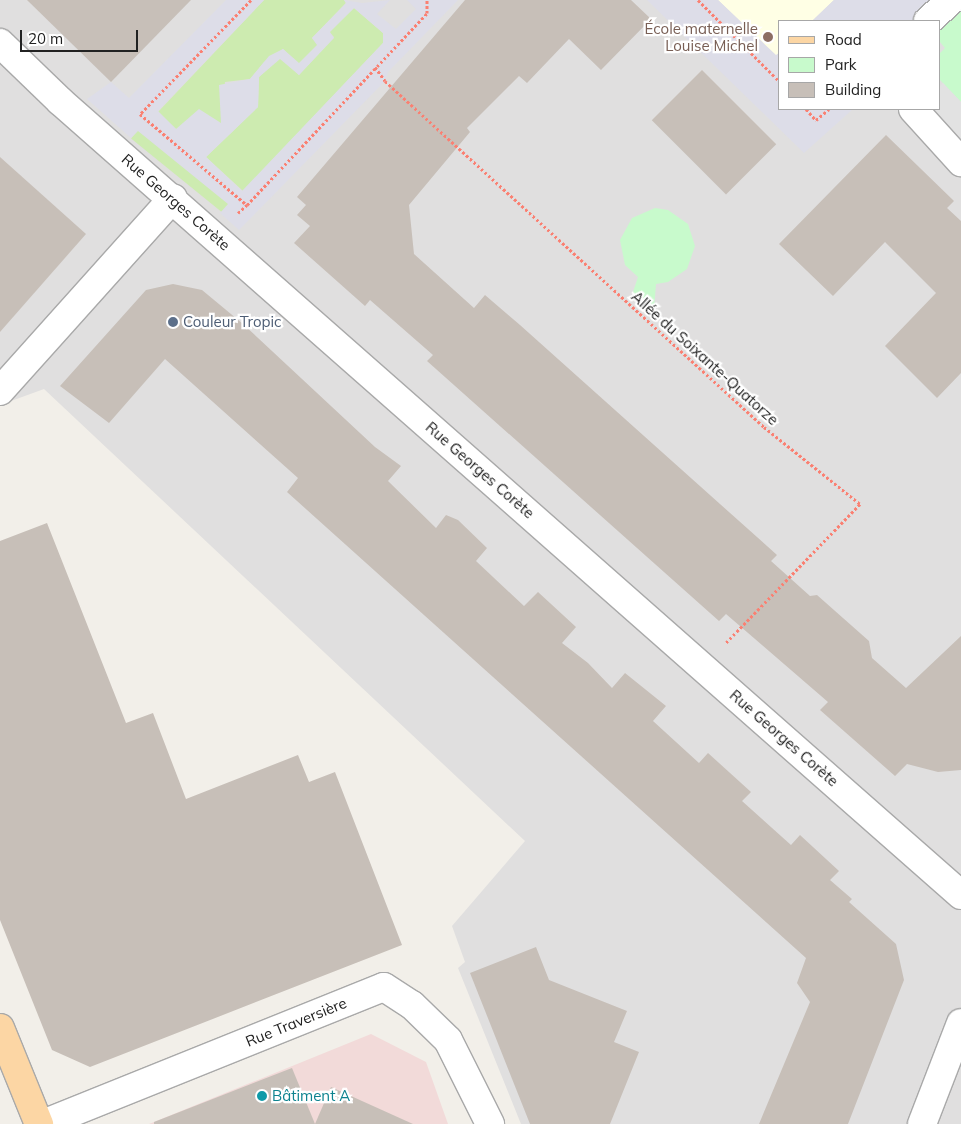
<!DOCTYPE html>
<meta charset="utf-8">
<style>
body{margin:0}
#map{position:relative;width:961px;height:1124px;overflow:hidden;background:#f2efe9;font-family:Mulish,sans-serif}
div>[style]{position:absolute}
.residential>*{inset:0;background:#e0dfdf}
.commercial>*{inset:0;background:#f2dad9}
.education>*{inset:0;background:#ffffe5}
.grass>*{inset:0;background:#cdebb0;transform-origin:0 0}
.park>*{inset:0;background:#c8facc}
.parking>*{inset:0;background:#e2e2e2}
.plaza>*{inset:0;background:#dddde8}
.building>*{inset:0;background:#c7bfb8;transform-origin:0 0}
.path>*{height:3px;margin-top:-1.5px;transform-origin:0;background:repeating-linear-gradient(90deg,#fa8072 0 2.5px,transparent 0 5px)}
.roads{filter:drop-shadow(1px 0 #a9a9a9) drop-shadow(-1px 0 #a9a9a9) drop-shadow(0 1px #a9a9a9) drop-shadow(0 -1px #a9a9a9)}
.street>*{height:28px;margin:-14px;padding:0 14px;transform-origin:14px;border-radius:14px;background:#fff}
.primary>*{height:28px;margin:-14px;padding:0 14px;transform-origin:14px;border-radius:14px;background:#fcd6a4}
.dots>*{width:14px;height:14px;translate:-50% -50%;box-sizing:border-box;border:2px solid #fff;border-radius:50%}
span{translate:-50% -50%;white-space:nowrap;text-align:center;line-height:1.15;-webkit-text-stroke:4.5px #fff;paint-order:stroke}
.education-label{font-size:15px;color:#785e54}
.right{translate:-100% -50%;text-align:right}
.street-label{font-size:15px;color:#222}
.service-label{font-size:15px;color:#4e5e75}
.left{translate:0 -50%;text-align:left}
.culture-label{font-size:15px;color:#0d838f}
.legend{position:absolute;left:778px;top:20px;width:162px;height:90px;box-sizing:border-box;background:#fff;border:1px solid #a7a7a7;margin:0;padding:6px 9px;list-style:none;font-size:15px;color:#222}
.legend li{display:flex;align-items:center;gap:10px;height:25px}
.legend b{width:25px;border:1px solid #a7a7a7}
.scale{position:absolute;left:20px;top:30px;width:118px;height:22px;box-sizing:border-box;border:2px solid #222;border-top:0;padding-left:6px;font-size:15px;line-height:18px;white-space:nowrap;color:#222;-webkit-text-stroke:4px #fff;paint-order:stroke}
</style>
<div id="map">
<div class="residential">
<i style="clip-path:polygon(evenodd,0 0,961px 0,961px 1124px,521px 1124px,458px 968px,465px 962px,452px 926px,525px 841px,44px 389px,0 405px,0 0,780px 21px,940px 21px,940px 109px,780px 109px,780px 21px)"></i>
</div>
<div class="commercial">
<i style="clip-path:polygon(371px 1034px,426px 1062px,448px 1124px,149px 1124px)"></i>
</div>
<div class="education">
<i style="clip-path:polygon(718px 0,834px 0,812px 21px,780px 21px,780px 52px,776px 56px)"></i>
</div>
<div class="grass">
<i style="clip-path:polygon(264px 0,344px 0,346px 3px,312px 38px,318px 45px,299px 64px,283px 49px,264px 62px,250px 79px,225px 82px,221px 124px,176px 129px,158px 112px)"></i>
<i style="clip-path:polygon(354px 8px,383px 33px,383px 43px,243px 191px,206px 157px,258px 107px,259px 77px,280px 58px,299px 75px,334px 37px,329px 32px)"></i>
<i style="left:138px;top:130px;width:117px;height:11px;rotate:39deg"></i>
</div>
<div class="park">
<i style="clip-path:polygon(961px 5px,961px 102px,940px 80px,940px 53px,945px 48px,940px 42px,940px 26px)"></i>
<i style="clip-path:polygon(655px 208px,668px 210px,688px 224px,695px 246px,687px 269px,668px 282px,656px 284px,654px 310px,633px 292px,638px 277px,625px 265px,620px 240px,632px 218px)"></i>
</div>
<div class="parking">
<i style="clip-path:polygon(943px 83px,961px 102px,961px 145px,925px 109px,940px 109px,940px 86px)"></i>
</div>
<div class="plaza">
<i style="clip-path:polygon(evenodd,226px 0,264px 0,158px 111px,176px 129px,199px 109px,221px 123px,219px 85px,250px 79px,269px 56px,283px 49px,299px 63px,317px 45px,312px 38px,346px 3px,344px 0,362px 3px,390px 0,377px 14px,396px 29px,416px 9px,407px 0,458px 0,388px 72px,385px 81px,239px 230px,220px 213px,228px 204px,138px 131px,131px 138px,87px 99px,111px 82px,129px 98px,226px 0,354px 8px,383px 33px,383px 43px,242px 191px,206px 157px,258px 107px,259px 77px,280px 59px,299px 75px,334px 38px,330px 32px,354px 8px)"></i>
<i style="clip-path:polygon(647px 0,718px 0,776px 55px,780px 52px,780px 109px,853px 109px,804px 153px)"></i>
<i style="clip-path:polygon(834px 0,938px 0,916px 21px,812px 21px)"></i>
</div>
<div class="building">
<i style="clip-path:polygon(27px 0,191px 0,111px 82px)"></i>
<i style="clip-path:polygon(465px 0,631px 0,651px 19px,601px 70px,569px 39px,527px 83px,519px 76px,467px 128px,470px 132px,409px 205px,414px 254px,474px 308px,485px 295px,520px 325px,777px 555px,771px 561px,810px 596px,817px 595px,869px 641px,872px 658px,906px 688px,961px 636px,961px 770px,938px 772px,907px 764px,895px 776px,820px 710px,828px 702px,726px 614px,719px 621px,427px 361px,433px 355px,370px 300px,365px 306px,294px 243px,310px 226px,297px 215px,306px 205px,297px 197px)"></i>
<i style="left:702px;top:70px;width:105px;height:71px;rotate:45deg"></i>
<i style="clip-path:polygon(886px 135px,954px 201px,947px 208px,961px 221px,961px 373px,937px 398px,885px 346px,936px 293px,885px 242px,833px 296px,779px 244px)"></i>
<i style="clip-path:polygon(0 157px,86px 234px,0 332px)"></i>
<i style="clip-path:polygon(173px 284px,202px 290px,243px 324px,375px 447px,401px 466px,388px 481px,436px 528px,446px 515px,458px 520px,487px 548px,476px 561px,524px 606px,538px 592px,576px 627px,562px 643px,588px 663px,612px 688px,625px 673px,666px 706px,653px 721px,699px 763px,708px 753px,751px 792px,742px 801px,791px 845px,800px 835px,839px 871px,830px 880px,852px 899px,849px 902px,896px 944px,904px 980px,848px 1124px,759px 1124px,810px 1002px,797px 983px,806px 958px,287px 492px,298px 478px,165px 359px,109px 423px,60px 386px,146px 290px)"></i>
<i style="clip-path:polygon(47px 523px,126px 723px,153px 713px,186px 799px,298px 755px,309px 782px,335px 772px,402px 945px,90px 1067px,52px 1050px,0 920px,0 541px)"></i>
<i style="clip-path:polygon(536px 947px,549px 980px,627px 1011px,614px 1042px,639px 1052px,610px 1124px,530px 1124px,470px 973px)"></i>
<i style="clip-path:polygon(292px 1068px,315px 1124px,154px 1124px,154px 1122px)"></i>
<i style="clip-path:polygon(331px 1087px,413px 1124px,315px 1124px)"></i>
</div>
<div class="path">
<i style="left:251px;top:0;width:159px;rotate:134.2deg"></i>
<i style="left:140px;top:114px;width:140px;rotate:40.4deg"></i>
<i style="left:247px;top:205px;width:263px;rotate:-46.8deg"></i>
<i style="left:427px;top:13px;width:13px;rotate:-90deg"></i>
<i style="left:698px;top:0;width:116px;rotate:45deg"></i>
<i style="left:375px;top:67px;width:17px;rotate:54deg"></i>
<i style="left:385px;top:81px;width:513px;rotate:42.39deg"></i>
<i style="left:764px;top:427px;width:123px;rotate:38.7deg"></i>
<i style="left:860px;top:504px;width:193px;rotate:134deg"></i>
<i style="left:806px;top:109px;width:15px;rotate:48deg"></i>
<i style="left:816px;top:120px;width:17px;rotate:-40deg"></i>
<i style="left:238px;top:213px;width:12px;rotate:-42deg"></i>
</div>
<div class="roads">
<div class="street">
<i style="left:928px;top:21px;width:31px;rotate:-42deg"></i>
<i style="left:0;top:43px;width:83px;rotate:44deg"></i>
<i style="left:60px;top:101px;width:1201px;rotate:41.39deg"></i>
<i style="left:913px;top:109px;width:72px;rotate:47.8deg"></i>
<i style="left:0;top:391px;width:259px;rotate:-48.1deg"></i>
<i style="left:43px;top:1124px;width:367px;rotate:-21.9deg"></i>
<i style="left:384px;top:987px;width:33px;rotate:33deg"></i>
<i style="left:412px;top:1005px;width:50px;rotate:44.2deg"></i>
<i style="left:448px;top:1040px;width:94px;rotate:63.4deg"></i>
<i style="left:922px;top:1124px;width:108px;rotate:-68.9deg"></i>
</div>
<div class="primary">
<i style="left:0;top:1028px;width:104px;rotate:67.9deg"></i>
</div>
</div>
<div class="dots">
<i style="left:768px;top:37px;background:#8d6e63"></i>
<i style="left:173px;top:322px;background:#5c6f8a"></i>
<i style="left:262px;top:1096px;background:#0f9aa8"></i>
</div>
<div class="education-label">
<span class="right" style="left:758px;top:37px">École maternelle<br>Louise Michel</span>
</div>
<div class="street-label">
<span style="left:176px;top:202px;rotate:41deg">Rue Georges Corète</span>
<span style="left:705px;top:358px;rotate:42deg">Allée du Soixante-Quatorze</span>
<span style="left:480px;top:470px;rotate:41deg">Rue Georges Corète</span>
<span style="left:784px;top:738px;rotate:41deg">Rue Georges Corète</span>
<span style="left:296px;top:1022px;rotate:-22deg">Rue Traversière</span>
</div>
<div class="service-label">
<span class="left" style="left:183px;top:322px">Couleur Tropic</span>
</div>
<div class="culture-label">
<span class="left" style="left:272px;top:1096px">Bâtiment A</span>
</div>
<ul class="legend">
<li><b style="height:6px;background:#fcd6a4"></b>Road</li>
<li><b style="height:14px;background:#c8facc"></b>Park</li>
<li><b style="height:14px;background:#c7bfb8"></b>Building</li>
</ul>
<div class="scale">20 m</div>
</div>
